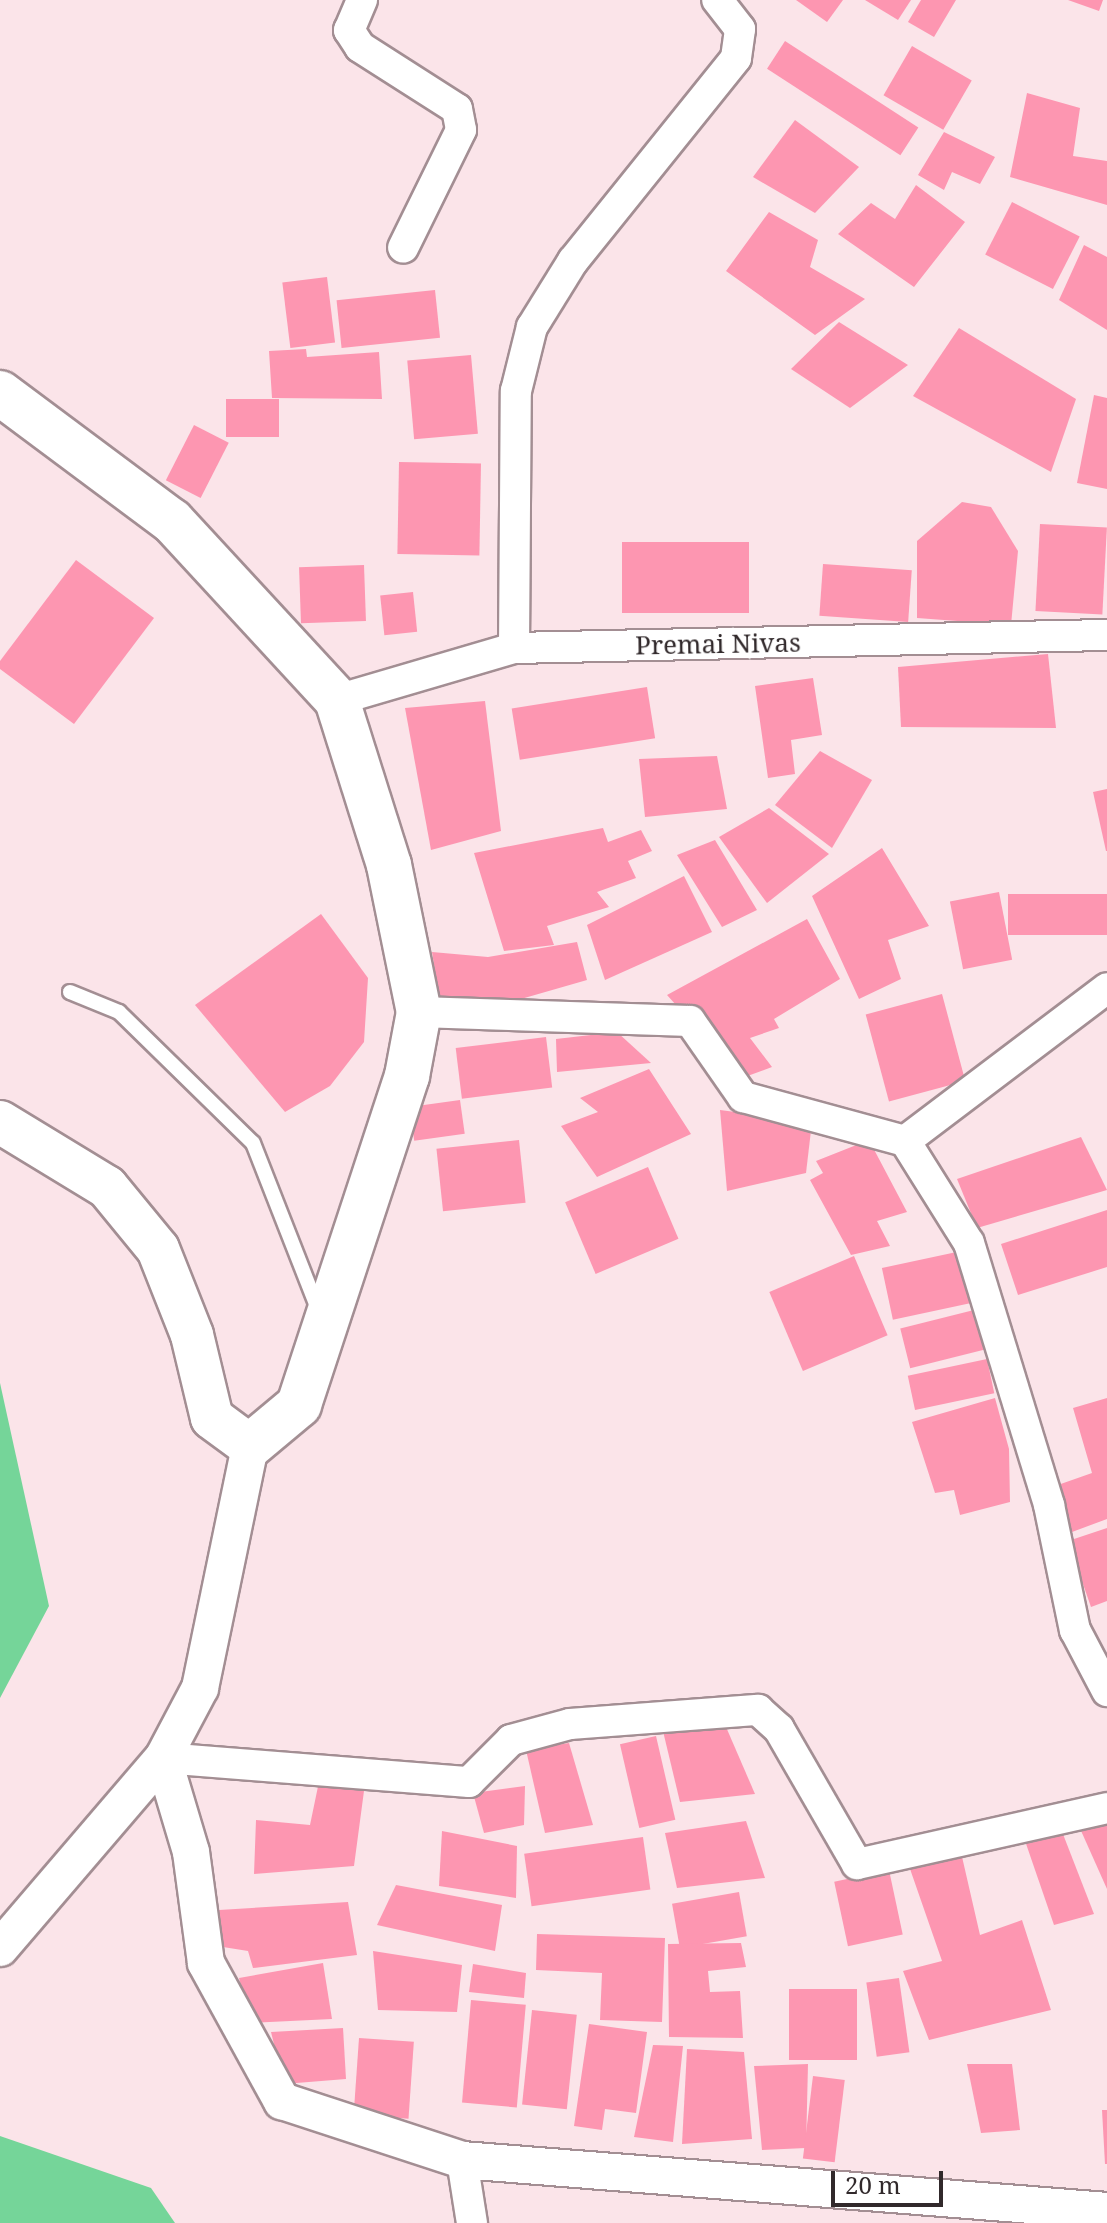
<!DOCTYPE html>
<style>
body{margin:0}
#map{position:relative;width:1107px;height:2223px;overflow:hidden;background:#fbe4e9;font-family:"Noto Serif",serif}
div>[style]{position:absolute}
.forest>*{inset:0;background:#75d599}
.building>*{inset:0;background:#fd96b1;transform-origin:0 0}
.roads{filter:drop-shadow(2px 0 #a38e93) drop-shadow(-2px 0 #a38e93) drop-shadow(0 2px #a38e93) drop-shadow(0 -2px #a38e93)}
.service>*{height:14px;margin:-7px;padding:0 7px;transform-origin:7px;border-radius:7px;background:#fff}
.minor>*{height:30px;margin:-15px;padding:0 15px;transform-origin:15px;border-radius:15px;background:#fff}
.tertiary>*{height:36px;margin:-18px;padding:0 18px;transform-origin:18px;border-radius:18px;background:#fff}
.secondary>*{height:42px;margin:-21px;padding:0 21px;transform-origin:21px;border-radius:21px;background:#fff}
.primary>*{height:44px;margin:-22px;padding:0 22px;transform-origin:22px;border-radius:22px;background:#fff}
span{translate:-50% -50%;white-space:nowrap;text-align:center;line-height:1.15;-webkit-text-stroke:7px #fff;paint-order:stroke}
.street-label{font-size:26px;color:#31292b}
.scale{position:absolute;left:831px;top:2171px;width:112px;height:36px;box-sizing:border-box;border:4px solid #31292b;border-top:0;padding-left:10px;font-size:24px;line-height:28px;white-space:nowrap;color:#31292b;-webkit-text-stroke:6px #fff;paint-order:stroke}
</style>
<div id="map">
<div class="forest">
<i style="clip-path:polygon(0 1383px,49px 1606px,0 1698px)"></i>
<i style="clip-path:polygon(0 2136px,151px 2188px,175px 2223px,0 2223px)"></i>
</div>
<div class="building">
<i style="clip-path:polygon(796px 0,843px 0,827px 22px)"></i>
<i style="clip-path:polygon(865px 0,911px 0,898px 20px)"></i>
<i style="clip-path:polygon(921px 0,956px 0,934px 37px,908px 22px)"></i>
<i style="clip-path:polygon(1068px 0,1103px 0,1099px 11px)"></i>
<i style="left:785px;top:41px;width:159px;height:33px;rotate:33deg"></i>
<i style="left:912px;top:46px;width:69px;height:57px;rotate:30deg"></i>
<i style="clip-path:polygon(1027px 93px,1080px 108px,1073px 156px,1107px 161px,1107px 205px,1010px 177px)"></i>
<i style="clip-path:polygon(795px 120px,859px 167px,815px 213px,753px 177px)"></i>
<i style="clip-path:polygon(944px 132px,995px 157px,980px 184px,952px 172px,944px 190px,918px 175px)"></i>
<i style="clip-path:polygon(916px 185px,965px 222px,914px 287px,838px 234px,871px 203px,895px 219px)"></i>
<i style="left:1012px;top:202px;width:76px;height:59px;rotate:27deg"></i>
<i style="clip-path:polygon(769px 212px,818px 240px,810px 267px,865px 299px,815px 335px,726px 271px)"></i>
<i style="clip-path:polygon(1084px 245px,1107px 257px,1107px 330px,1059px 300px)"></i>
<i style="left:327px;top:277px;width:66px;height:45px;rotate:83deg"></i>
<i style="left:435px;top:290px;width:48px;height:99px;rotate:84deg"></i>
<i style="clip-path:polygon(839px 322px,908px 365px,850px 408px,791px 369px)"></i>
<i style="clip-path:polygon(959px 328px,1076px 399px,1051px 472px,913px 396px)"></i>
<i style="clip-path:polygon(306px 349px,307px 357px,379px 352px,382px 399px,272px 398px,269px 351px)"></i>
<i style="left:471px;top:355px;width:79px;height:64px;rotate:85deg"></i>
<i style="clip-path:polygon(1094px 395px,1107px 398px,1107px 489px,1077px 483px)"></i>
<i style="left:226px;top:399px;width:53px;height:38px"></i>
<i style="left:194px;top:425px;width:39px;height:62px;rotate:27deg"></i>
<i style="left:399px;top:462px;width:82px;height:92px;rotate:1deg"></i>
<i style="clip-path:polygon(962px 502px,991px 507px,1018px 551px,1011px 625px,917px 618px,917px 541px)"></i>
<i style="left:1040px;top:524px;width:67px;height:87px;rotate:3deg"></i>
<i style="left:622px;top:542px;width:127px;height:71px"></i>
<i style="clip-path:polygon(76px 560px,154px 618px,74px 724px,0 669px,0 661px)"></i>
<i style="left:823px;top:564px;width:89px;height:52px;rotate:4deg"></i>
<i style="left:364px;top:565px;width:56px;height:65px;rotate:88deg"></i>
<i style="left:413px;top:592px;width:40px;height:33px;rotate:84deg"></i>
<i style="clip-path:polygon(1048px 654px,1056px 728px,901px 727px,898px 667px)"></i>
<i style="clip-path:polygon(813px 678px,822px 735px,791px 740px,795px 774px,768px 778px,755px 686px)"></i>
<i style="left:647px;top:687px;width:52px;height:137px;rotate:81deg"></i>
<i style="clip-path:polygon(485px 701px,501px 831px,431px 850px,405px 708px)"></i>
<i style="clip-path:polygon(820px 751px,872px 780px,832px 848px,775px 805px)"></i>
<i style="clip-path:polygon(717px 756px,727px 809px,645px 817px,639px 759px)"></i>
<i style="clip-path:polygon(1107px 789px,1107px 851px,1106px 851px,1093px 792px)"></i>
<i style="clip-path:polygon(769px 808px,829px 854px,767px 903px,719px 837px)"></i>
<i style="clip-path:polygon(603px 828px,608px 842px,641px 830px,652px 851px,628px 861px,636px 878px,597px 892px,609px 907px,547px 926px,554px 945px,504px 951px,474px 853px)"></i>
<i style="clip-path:polygon(715px 840px,757px 910px,722px 927px,677px 855px)"></i>
<i style="clip-path:polygon(882px 848px,929px 926px,888px 940px,901px 979px,859px 999px,812px 896px)"></i>
<i style="clip-path:polygon(684px 876px,712px 932px,605px 980px,587px 925px)"></i>
<i style="left:999px;top:892px;width:69px;height:50px;rotate:79deg"></i>
<i style="left:1107px;top:894px;width:41px;height:99px;rotate:90deg"></i>
<i style="clip-path:polygon(321px 914px,368px 978px,364px 1042px,330px 1086px,285px 1112px,195px 1005px)"></i>
<i style="clip-path:polygon(807px 919px,840px 979px,774px 1019px,779px 1028px,750px 1038px,772px 1067px,742px 1078px,667px 995px)"></i>
<i style="clip-path:polygon(577px 942px,587px 980px,514px 1001px,441px 1010px,432px 952px,488px 957px)"></i>
<i style="left:942px;top:994px;width:90px;height:79px;rotate:75deg"></i>
<i style="clip-path:polygon(617px 1032px,651px 1063px,557px 1072px,556px 1039px)"></i>
<i style="left:546px;top:1037px;width:51px;height:91px;rotate:83deg"></i>
<i style="clip-path:polygon(649px 1069px,691px 1134px,597px 1177px,561px 1126px,598px 1112px,580px 1098px)"></i>
<i style="left:460px;top:1100px;width:34px;height:51px;rotate:82deg"></i>
<i style="clip-path:polygon(720px 1110px,812px 1122px,806px 1173px,727px 1191px)"></i>
<i style="clip-path:polygon(1081px 1137px,1107px 1190px,977px 1228px,957px 1179px)"></i>
<i style="left:519px;top:1140px;width:63px;height:83px;rotate:84deg"></i>
<i style="clip-path:polygon(869px 1140px,907px 1212px,877px 1221px,890px 1246px,851px 1255px,810px 1180px,823px 1173px,816px 1161px)"></i>
<i style="left:648px;top:1167px;width:78px;height:90px;rotate:67deg"></i>
<i style="clip-path:polygon(1107px 1210px,1107px 1267px,1018px 1295px,1001px 1244px)"></i>
<i style="left:966px;top:1250px;width:53px;height:86px;rotate:78deg"></i>
<i style="left:854px;top:1256px;width:86px;height:92px;rotate:67deg"></i>
<i style="left:974px;top:1310px;width:41px;height:76px;rotate:76deg"></i>
<i style="left:987px;top:1359px;width:35px;height:81px;rotate:78deg"></i>
<i style="clip-path:polygon(995px 1398px,1009px 1449px,1010px 1502px,960px 1515px,954px 1490px,935px 1493px,912px 1422px)"></i>
<i style="clip-path:polygon(1107px 1398px,1107px 1519px,1072px 1532px,1055px 1486px,1092px 1473px,1073px 1408px)"></i>
<i style="clip-path:polygon(1107px 1528px,1107px 1601px,1091px 1607px,1068px 1541px)"></i>
<i style="clip-path:polygon(723px 1720px,755px 1794px,680px 1802px,662px 1727px)"></i>
<i style="left:656px;top:1736px;width:86px;height:37px;rotate:77deg"></i>
<i style="clip-path:polygon(569px 1743px,593px 1825px,545px 1833px,526px 1750px)"></i>
<i style="clip-path:polygon(321px 1772px,366px 1776px,354px 1866px,254px 1874px,256px 1820px,310px 1825px)"></i>
<i style="clip-path:polygon(525px 1786px,524px 1825px,484px 1833px,473px 1793px)"></i>
<i style="clip-path:polygon(1107px 1817px,1107px 1889px,1078px 1824px)"></i>
<i style="clip-path:polygon(746px 1821px,765px 1878px,677px 1888px,665px 1833px)"></i>
<i style="clip-path:polygon(1061px 1829px,1094px 1914px,1054px 1925px,1023px 1835px)"></i>
<i style="clip-path:polygon(442px 1831px,517px 1846px,516px 1898px,439px 1886px)"></i>
<i style="left:643px;top:1837px;width:53px;height:120px;rotate:82deg"></i>
<i style="clip-path:polygon(960px 1848px,980px 1935px,1022px 1920px,1051px 2010px,929px 2040px,903px 1971px,942px 1961px,909px 1866px)"></i>
<i style="left:889px;top:1870px;width:66px;height:56px;rotate:78deg"></i>
<i style="clip-path:polygon(396px 1885px,502px 1905px,495px 1951px,377px 1925px)"></i>
<i style="left:739px;top:1892px;width:45px;height:68px;rotate:80deg"></i>
<i style="clip-path:polygon(348px 1902px,357px 1955px,253px 1968px,248px 1951px,223px 1947px,219px 1910px)"></i>
<i style="clip-path:polygon(537px 1934px,665px 1938px,662px 2022px,600px 2020px,602px 1973px,536px 1970px)"></i>
<i style="clip-path:polygon(741px 1943px,746px 1967px,708px 1971px,710px 1992px,740px 1991px,743px 2038px,669px 2037px,668px 1944px)"></i>
<i style="clip-path:polygon(373px 1951px,462px 1965px,457px 2012px,378px 2010px)"></i>
<i style="clip-path:polygon(323px 1963px,332px 2019px,250px 2023px,239px 1978px)"></i>
<i style="clip-path:polygon(473px 1964px,526px 1973px,524px 1998px,469px 1992px)"></i>
<i style="left:899px;top:1978px;width:75px;height:33px;rotate:82deg"></i>
<i style="left:789px;top:1989px;width:68px;height:71px"></i>
<i style="left:471px;top:2000px;width:55px;height:103px;rotate:5deg"></i>
<i style="left:532px;top:2010px;width:45px;height:95px;rotate:6deg"></i>
<i style="clip-path:polygon(589px 2024px,647px 2032px,636px 2113px,605px 2109px,602px 2130px,574px 2126px)"></i>
<i style="clip-path:polygon(343px 2028px,346px 2079px,284px 2084px,271px 2032px)"></i>
<i style="left:359px;top:2038px;width:55px;height:77px;rotate:4deg"></i>
<i style="clip-path:polygon(653px 2045px,683px 2046px,673px 2142px,634px 2137px)"></i>
<i style="clip-path:polygon(687px 2049px,744px 2052px,752px 2139px,682px 2144px)"></i>
<i style="clip-path:polygon(808px 2064px,806px 2148px,762px 2150px,754px 2066px)"></i>
<i style="clip-path:polygon(967px 2064px,1012px 2064px,1020px 2130px,981px 2133px)"></i>
<i style="left:813px;top:2076px;width:32px;height:83px;rotate:7deg"></i>
<i style="clip-path:polygon(1102px 2110px,1107px 2110px,1107px 2164px,1105px 2164px)"></i>
</div>
<div class="roads">
<div class="service">
<i style="left:70px;top:992px;width:53px;rotate:22.2deg"></i>
<i style="left:119px;top:1012px;width:187px;rotate:44.4deg"></i>
<i style="left:253px;top:1143px;width:180px;rotate:68.6deg"></i>
</div>
<div class="minor">
<i style="left:362px;top:0;width:33px;rotate:113deg"></i>
<i style="left:349px;top:30px;width:20px;rotate:57deg"></i>
<i style="left:360px;top:47px;width:115px;rotate:32.6deg"></i>
<i style="left:457px;top:109px;width:21px;rotate:79deg"></i>
<i style="left:461px;top:130px;width:131px;rotate:116.2deg"></i>
<i style="left:514px;top:648px;width:257px;rotate:-89.6deg"></i>
<i style="left:516px;top:391px;width:66px;rotate:-76deg"></i>
<i style="left:532px;top:327px;width:78px;rotate:-58.2deg"></i>
<i style="left:573px;top:261px;width:260px;rotate:-51.2deg"></i>
<i style="left:736px;top:58px;width:29px;rotate:-82deg"></i>
<i style="left:740px;top:29px;width:37px;rotate:-128deg"></i>
<i style="left:337px;top:700px;width:184px;rotate:-16.4deg"></i>
<i style="left:514px;top:648px;width:593px;rotate:-1.26deg"></i>
<i style="left:419px;top:1012px;width:271px;rotate:1.9deg"></i>
<i style="left:690px;top:1021px;width:93px;rotate:55.1deg"></i>
<i style="left:743px;top:1097px;width:168px;rotate:15.2deg"></i>
<i style="left:905px;top:1141px;width:120px;rotate:57.9deg"></i>
<i style="left:969px;top:1243px;width:274px;rotate:73deg"></i>
<i style="left:1049px;top:1505px;width:128px;rotate:78.3deg"></i>
<i style="left:1075px;top:1630px;width:69px;rotate:62.3deg"></i>
<i style="left:905px;top:1141px;width:253px;rotate:-37.1deg"></i>
<i style="left:163px;top:1758px;width:307px;rotate:4.5deg"></i>
<i style="left:469px;top:1782px;width:59px;rotate:-45deg"></i>
<i style="left:511px;top:1740px;width:61px;rotate:-15.2deg"></i>
<i style="left:570px;top:1724px;width:189px;rotate:-4.3deg"></i>
<i style="left:758px;top:1710px;width:28px;rotate:42deg"></i>
<i style="left:779px;top:1729px;width:156px;rotate:60deg"></i>
<i style="left:857px;top:1864px;width:256px;rotate:-12.6deg"></i>
<i style="left:462px;top:2160px;width:64px;rotate:81deg"></i>
</div>
<div class="tertiary">
<i style="left:163px;top:1758px;width:98px;rotate:73.4deg"></i>
<i style="left:191px;top:1852px;width:112px;rotate:82.3deg"></i>
<i style="left:206px;top:1963px;width:158px;rotate:61.2deg"></i>
<i style="left:282px;top:2101px;width:189px;rotate:18.1deg"></i>
<i style="left:462px;top:2160px;width:647px;rotate:4.52deg"></i>
<i style="left:0;top:1948px;width:250px;rotate:-49.4deg"></i>
<i style="left:163px;top:1758px;width:79px;rotate:-62.1deg"></i>
<i style="left:200px;top:1688px;width:247px;rotate:-78.3deg"></i>
</div>
<div class="secondary">
<i style="left:0;top:1122px;width:125px;rotate:31.3deg"></i>
<i style="left:107px;top:1187px;width:80px;rotate:50.6deg"></i>
<i style="left:158px;top:1249px;width:92px;rotate:68.4deg"></i>
<i style="left:192px;top:1335px;width:85px;rotate:76.5deg"></i>
<i style="left:212px;top:1418px;width:47px;rotate:36.4deg"></i>
</div>
<div class="primary">
<i style="left:0;top:393px;width:214px;rotate:36.7deg"></i>
<i style="left:172px;top:521px;width:243px;rotate:47.3deg"></i>
<i style="left:337px;top:700px;width:173px;rotate:72.5deg"></i>
<i style="left:389px;top:865px;width:150px;rotate:78.5deg"></i>
<i style="left:419px;top:1012px;width:65px;rotate:100.6deg"></i>
<i style="left:407px;top:1076px;width:346px;rotate:108.2deg"></i>
<i style="left:299px;top:1405px;width:64px;rotate:140.1deg"></i>
</div>
</div>
<div class="street-label">
<span style="left:718px;top:644px;rotate:-1deg">Premai Nivas</span>
</div>
<div class="scale">20 m</div>
</div>
